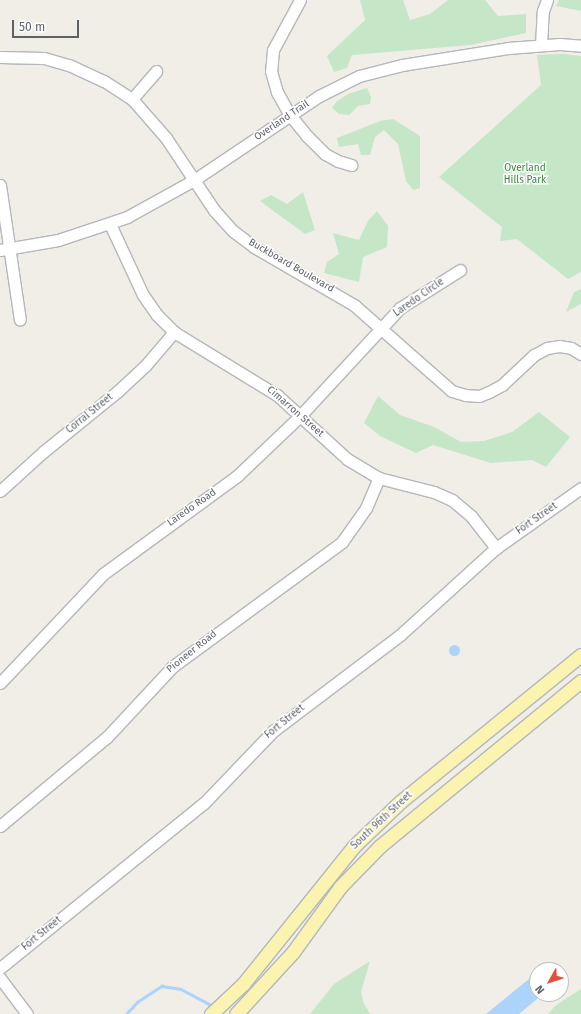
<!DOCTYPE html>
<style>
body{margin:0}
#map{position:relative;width:581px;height:1014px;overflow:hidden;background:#f0eee7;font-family:"Fira Sans",sans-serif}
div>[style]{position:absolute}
.green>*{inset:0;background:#c5e6c7}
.water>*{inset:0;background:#acd4fb}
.round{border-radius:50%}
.stream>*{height:2.5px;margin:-1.25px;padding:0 1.25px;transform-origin:1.25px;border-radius:1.25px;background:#acd4fb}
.roads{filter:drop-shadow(1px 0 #b4b7bb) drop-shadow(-1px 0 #b4b7bb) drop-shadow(0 1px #b4b7bb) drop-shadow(0 -1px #b4b7bb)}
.minor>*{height:11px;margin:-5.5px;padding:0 5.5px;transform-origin:5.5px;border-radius:5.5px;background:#fff}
.major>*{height:13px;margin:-6.5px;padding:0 6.5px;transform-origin:6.5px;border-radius:6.5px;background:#fbf4b1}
span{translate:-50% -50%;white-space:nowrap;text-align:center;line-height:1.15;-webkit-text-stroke:3px #fff;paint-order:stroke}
.street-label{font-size:10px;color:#5e6267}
.park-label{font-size:10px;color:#398340}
.north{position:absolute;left:529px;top:962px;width:40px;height:40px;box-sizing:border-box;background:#fff;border:1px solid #bfc0c2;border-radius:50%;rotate:231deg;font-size:11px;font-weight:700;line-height:16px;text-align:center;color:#5e6267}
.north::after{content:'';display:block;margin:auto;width:14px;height:18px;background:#e2523b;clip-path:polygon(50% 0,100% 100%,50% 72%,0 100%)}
.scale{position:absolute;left:12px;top:20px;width:67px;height:18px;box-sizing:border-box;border:2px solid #5e6267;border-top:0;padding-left:5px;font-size:12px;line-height:14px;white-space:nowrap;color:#5e6267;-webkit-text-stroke:3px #fff;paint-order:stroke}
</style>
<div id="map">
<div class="green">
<i style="clip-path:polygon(360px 0,403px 0,410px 20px,430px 14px,448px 0,485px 0,498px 16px,526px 14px,526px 33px,470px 45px,352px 55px,347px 68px,334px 72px,327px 56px,365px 20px)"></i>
<i style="clip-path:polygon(559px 0,581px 0,581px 11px,556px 6px)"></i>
<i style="clip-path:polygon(564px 54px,581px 56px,581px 272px,568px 279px,517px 239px,500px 241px,502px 227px,439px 177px,541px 85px,537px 55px)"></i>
<i style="clip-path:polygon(367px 88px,371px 97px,370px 104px,358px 106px,349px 115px,339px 114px,332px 108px,336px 102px,348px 94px)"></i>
<i style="clip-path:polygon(393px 119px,420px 136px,420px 188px,413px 190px,406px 181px,398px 144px,384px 130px,375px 137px,370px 155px,361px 155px,358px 144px,339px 147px,337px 138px,380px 121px)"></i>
<i style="clip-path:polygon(303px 192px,315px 230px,305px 234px,260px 201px,271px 195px,287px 204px)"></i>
<i style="clip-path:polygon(377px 211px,388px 226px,387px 247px,363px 257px,359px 282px,324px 273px,327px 262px,339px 254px,333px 233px,359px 240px,368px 221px)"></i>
<i style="clip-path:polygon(581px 289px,581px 304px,566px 312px,574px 292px)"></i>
<i style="clip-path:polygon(378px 396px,400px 415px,434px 427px,461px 442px,484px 441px,512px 432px,539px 412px,570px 437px,546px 467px,532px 460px,491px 463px,433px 445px,416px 453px,380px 436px,364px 423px)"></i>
<i style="clip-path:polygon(370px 961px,361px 992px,363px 1002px,370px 1014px,310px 1014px,334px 984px)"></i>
<i style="clip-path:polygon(581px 989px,581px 1014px,548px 1014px,556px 1005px)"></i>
</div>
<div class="water">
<i class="round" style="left:448.5px;top:644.5px;width:11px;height:11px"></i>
<i style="clip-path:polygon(535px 974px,537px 994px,543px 994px,519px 1014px,486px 1014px)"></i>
</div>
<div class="stream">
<i style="left:126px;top:1014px;width:16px;rotate:-47deg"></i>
<i style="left:137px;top:1002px;width:30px;rotate:-33deg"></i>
<i style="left:162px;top:986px;width:19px;rotate:9deg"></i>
<i style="left:181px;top:989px;width:36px;rotate:28deg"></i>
</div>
<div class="roads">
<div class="minor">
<i style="left:300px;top:0;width:57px;rotate:118.4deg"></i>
<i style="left:273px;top:50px;width:21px;rotate:95deg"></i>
<i style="left:271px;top:71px;width:22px;rotate:74deg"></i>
<i style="left:277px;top:92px;width:26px;rotate:61deg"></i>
<i style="left:290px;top:115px;width:27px;rotate:51deg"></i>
<i style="left:307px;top:136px;width:25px;rotate:45deg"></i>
<i style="left:325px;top:154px;width:15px;rotate:28deg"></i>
<i style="left:338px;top:161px;width:14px;rotate:17deg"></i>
<i style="left:541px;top:45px;width:34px;rotate:-87deg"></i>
<i style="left:543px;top:11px;width:12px;rotate:-70deg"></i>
<i style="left:0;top:57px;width:44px;rotate:1.3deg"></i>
<i style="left:44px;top:58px;width:26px;rotate:16deg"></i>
<i style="left:69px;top:65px;width:38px;rotate:25deg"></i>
<i style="left:104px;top:81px;width:33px;rotate:33deg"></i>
<i style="left:132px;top:99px;width:52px;rotate:48.9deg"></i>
<i style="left:166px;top:138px;width:87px;rotate:56.3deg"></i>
<i style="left:214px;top:210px;width:28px;rotate:48deg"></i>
<i style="left:233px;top:231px;width:26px;rotate:37deg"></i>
<i style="left:254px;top:247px;width:116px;rotate:30.1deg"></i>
<i style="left:354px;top:305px;width:130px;rotate:41.3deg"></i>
<i style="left:452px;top:391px;width:14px;rotate:17deg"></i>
<i style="left:465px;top:395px;width:14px;rotate:4deg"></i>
<i style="left:479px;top:396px;width:11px;rotate:-22deg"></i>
<i style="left:489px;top:392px;width:15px;rotate:-28deg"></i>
<i style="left:502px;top:385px;width:44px;rotate:-43.2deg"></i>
<i style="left:534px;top:355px;width:15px;rotate:-28deg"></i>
<i style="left:547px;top:348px;width:12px;rotate:-9deg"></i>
<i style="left:559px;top:346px;width:12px;rotate:9deg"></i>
<i style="left:571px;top:348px;width:12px;rotate:31deg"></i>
<i style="left:132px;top:99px;width:37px;rotate:-49deg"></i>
<i style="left:0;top:185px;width:136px;rotate:81.6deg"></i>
<i style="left:110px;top:224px;width:78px;rotate:65.1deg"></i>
<i style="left:143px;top:295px;width:24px;rotate:55deg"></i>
<i style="left:157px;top:315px;width:24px;rotate:45deg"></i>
<i style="left:174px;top:332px;width:121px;rotate:31.5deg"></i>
<i style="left:277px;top:395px;width:95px;rotate:42.4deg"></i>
<i style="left:347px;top:459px;width:37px;rotate:31deg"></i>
<i style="left:379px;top:478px;width:57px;rotate:14.3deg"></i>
<i style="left:434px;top:492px;width:20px;rotate:24deg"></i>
<i style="left:452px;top:500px;width:25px;rotate:40deg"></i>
<i style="left:471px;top:516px;width:41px;rotate:52deg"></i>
<i style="left:0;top:250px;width:59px;rotate:-9.8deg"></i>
<i style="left:58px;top:240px;width:73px;rotate:-18.4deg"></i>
<i style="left:127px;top:217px;width:77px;rotate:-28.9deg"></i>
<i style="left:194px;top:180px;width:151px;rotate:-33.9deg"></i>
<i style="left:319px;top:96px;width:45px;rotate:-26.6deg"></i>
<i style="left:359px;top:76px;width:44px;rotate:-14.3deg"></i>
<i style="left:402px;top:65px;width:107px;rotate:-9.1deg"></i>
<i style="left:508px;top:48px;width:52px;rotate:-4.4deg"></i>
<i style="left:560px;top:44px;width:21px;rotate:5deg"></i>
<i style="left:0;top:491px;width:58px;rotate:-42.2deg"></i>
<i style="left:43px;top:452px;width:97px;rotate:-39.1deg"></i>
<i style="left:118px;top:391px;width:37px;rotate:-43deg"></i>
<i style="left:145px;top:366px;width:45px;rotate:-49.5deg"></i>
<i style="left:0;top:683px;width:150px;rotate:-46.6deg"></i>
<i style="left:103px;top:574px;width:166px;rotate:-36.2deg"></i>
<i style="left:237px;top:476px;width:87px;rotate:-43.6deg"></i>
<i style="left:300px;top:416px;width:147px;rotate:-47.2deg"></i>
<i style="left:400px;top:308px;width:71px;rotate:-32.3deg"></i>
<i style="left:0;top:826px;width:139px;rotate:-39.8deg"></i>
<i style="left:107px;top:737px;width:96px;rotate:-47.1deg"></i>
<i style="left:172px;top:667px;width:211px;rotate:-36.3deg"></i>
<i style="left:342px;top:542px;width:42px;rotate:-54.8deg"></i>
<i style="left:366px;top:508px;width:33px;rotate:-67deg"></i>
<i style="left:0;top:968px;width:262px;rotate:-39deg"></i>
<i style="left:204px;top:803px;width:100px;rotate:-46.2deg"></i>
<i style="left:273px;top:731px;width:159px;rotate:-37.1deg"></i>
<i style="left:400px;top:635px;width:130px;rotate:-42.2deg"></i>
<i style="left:496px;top:548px;width:104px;rotate:-35.2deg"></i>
<i style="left:0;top:978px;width:45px;rotate:53.1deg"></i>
</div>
<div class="major">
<i style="left:211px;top:1014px;width:44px;rotate:-43.2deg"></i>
<i style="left:243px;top:984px;width:177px;rotate:-51.2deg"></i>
<i style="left:354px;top:846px;width:64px;rotate:-43.7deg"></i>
<i style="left:400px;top:802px;width:233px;rotate:-39.1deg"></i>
<i style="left:236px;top:1014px;width:84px;rotate:-47.4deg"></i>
<i style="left:293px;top:952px;width:80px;rotate:-54.1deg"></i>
<i style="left:340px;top:887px;width:57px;rotate:-45.7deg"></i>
<i style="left:380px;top:846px;width:260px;rotate:-39.4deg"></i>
</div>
</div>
<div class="street-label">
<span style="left:282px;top:121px;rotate:-34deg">Overland Trail</span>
<span style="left:291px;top:266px;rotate:30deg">Buckboard Boulevard</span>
<span style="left:419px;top:298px;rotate:-35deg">Laredo Circle</span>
<span style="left:295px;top:412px;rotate:41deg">Cimarron Street</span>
<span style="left:90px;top:414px;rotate:-39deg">Corral Street</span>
<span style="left:192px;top:508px;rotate:-35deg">Laredo Road</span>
<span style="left:537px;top:519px;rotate:-35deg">Fort Street</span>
<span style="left:192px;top:652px;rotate:-39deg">Pioneer Road</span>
<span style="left:285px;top:722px;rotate:-39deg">Fort Street</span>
<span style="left:382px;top:821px;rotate:-43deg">South 96th Street</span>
<span style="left:42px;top:934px;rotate:-39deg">Fort Street</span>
</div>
<div class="park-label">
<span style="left:525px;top:174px">Overland<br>Hills Park</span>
</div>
<div class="north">N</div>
<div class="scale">50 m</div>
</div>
